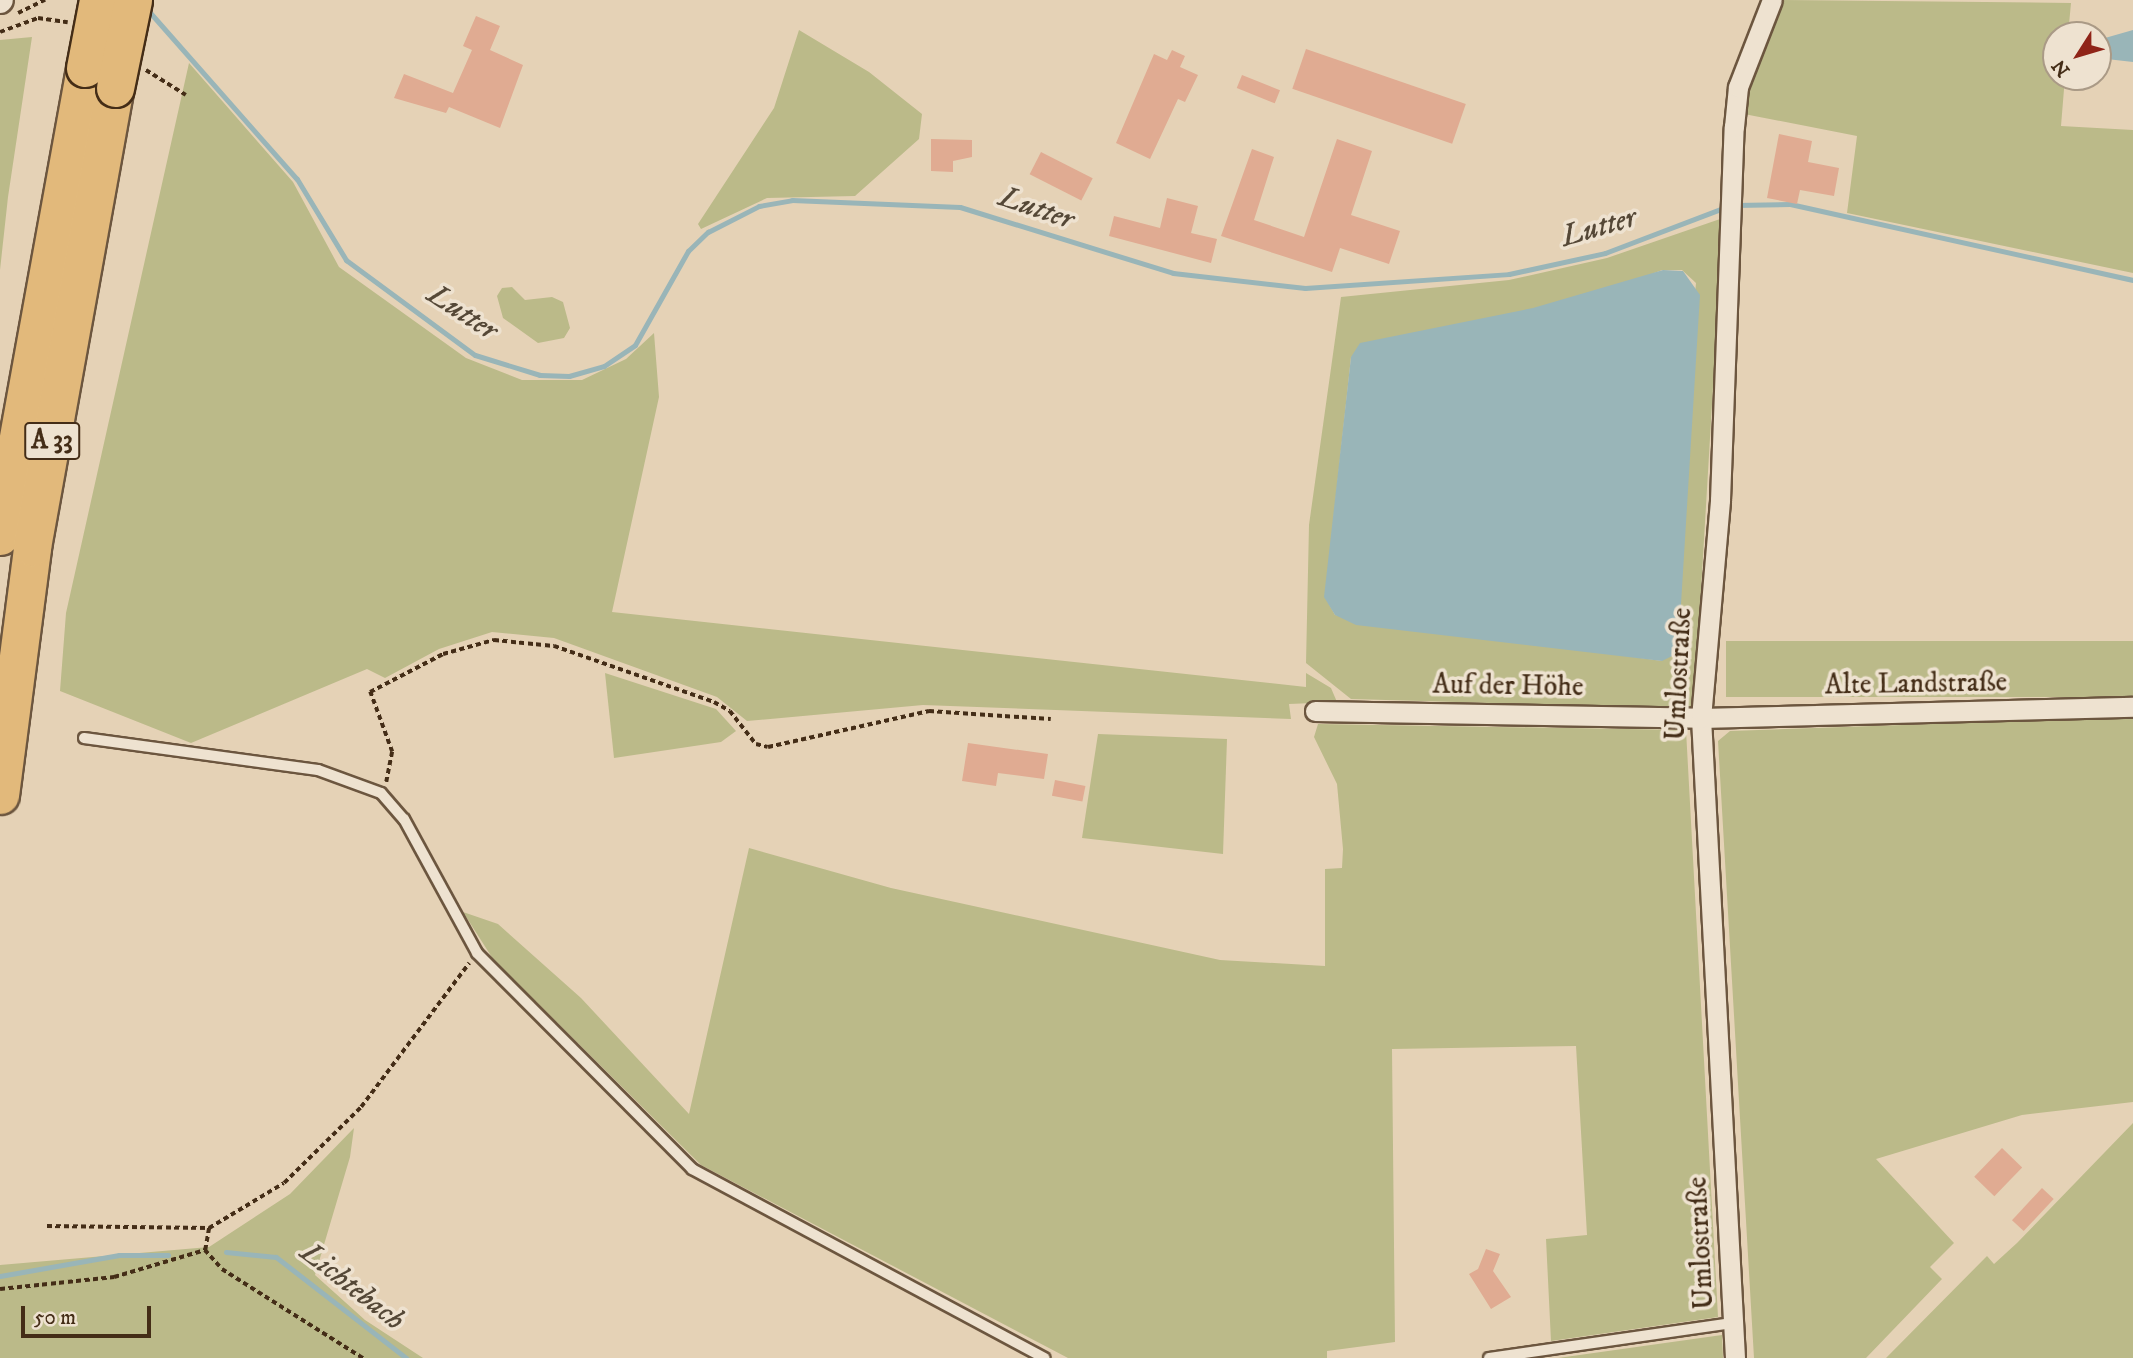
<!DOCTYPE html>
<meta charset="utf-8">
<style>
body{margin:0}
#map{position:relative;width:2133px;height:1358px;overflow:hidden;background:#e5d2b6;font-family:"IM FELL DW Pica",serif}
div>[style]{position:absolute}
.green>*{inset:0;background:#bbba89;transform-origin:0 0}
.water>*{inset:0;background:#99b5b8}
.stream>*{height:5px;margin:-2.5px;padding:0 2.5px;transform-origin:2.5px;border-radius:2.5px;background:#99b5b8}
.building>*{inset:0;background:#e0ab92;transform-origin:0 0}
.path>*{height:3.5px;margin-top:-1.75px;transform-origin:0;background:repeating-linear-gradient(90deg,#442d17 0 5px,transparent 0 8.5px)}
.roads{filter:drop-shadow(2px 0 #6c563f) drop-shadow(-2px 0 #6c563f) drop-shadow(0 2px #6c563f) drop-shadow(0 -2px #6c563f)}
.service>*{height:10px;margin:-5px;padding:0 5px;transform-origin:5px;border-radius:5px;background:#eee2d0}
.minor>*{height:19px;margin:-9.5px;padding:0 9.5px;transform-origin:9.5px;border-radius:9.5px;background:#eee2d0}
.tertiary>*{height:24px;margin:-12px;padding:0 12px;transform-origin:12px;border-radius:12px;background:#eee2d0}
.motorway>*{height:37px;margin:-18.5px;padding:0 18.5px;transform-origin:18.5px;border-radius:18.5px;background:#e2b97b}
.bridges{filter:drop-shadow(2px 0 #442d17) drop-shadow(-2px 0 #442d17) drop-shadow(0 2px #442d17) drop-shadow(0 -2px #442d17)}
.motorway-bridge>*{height:37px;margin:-18.5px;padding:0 18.5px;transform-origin:18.5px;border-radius:18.5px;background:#e2b97b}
span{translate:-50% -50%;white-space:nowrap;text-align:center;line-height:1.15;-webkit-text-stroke:7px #eee2d0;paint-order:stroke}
.shield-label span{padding:2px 5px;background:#eee2d0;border:2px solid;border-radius:5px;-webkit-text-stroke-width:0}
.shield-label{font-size:26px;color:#442d17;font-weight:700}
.street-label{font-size:28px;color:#442d17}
.water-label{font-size:30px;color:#554837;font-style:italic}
.north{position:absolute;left:2042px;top:21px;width:70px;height:70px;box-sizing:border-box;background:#eee2d0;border:2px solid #aa9a86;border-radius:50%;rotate:233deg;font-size:19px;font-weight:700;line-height:28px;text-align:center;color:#442d17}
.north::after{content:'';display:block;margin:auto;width:24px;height:32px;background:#8f2418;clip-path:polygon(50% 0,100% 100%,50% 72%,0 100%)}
.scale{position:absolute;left:21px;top:1306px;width:130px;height:32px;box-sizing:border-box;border:4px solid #442d17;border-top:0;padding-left:9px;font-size:21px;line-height:24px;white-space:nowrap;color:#442d17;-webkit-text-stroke:5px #eee2d0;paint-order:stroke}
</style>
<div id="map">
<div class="green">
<i style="clip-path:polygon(1784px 0,2071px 3px,2068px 35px,2056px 35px,2056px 77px,2065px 77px,2061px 126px,2133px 130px,2133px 273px,1847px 213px,1857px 136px,1744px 114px,1749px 81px)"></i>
<i style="clip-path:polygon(799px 30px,869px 72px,922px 114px,919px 139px,855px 196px,767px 198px,701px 229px,698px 224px,774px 108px)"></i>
<i style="clip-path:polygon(32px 37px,8px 197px,0 270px,0 40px)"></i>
<i style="clip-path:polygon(189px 63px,293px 182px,339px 267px,466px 358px,522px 380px,582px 380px,626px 359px,654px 333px,659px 397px,612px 612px,1306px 687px,1306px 673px,1331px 688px,1337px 702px,1289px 704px,1291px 719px,923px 705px,747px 721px,717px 697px,554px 638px,492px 632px,439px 649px,385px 678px,367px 669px,191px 743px,60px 691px,66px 613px)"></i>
<i style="clip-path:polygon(evenodd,1723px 218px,1694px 709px,1351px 699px,1306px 663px,1309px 525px,1341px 297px,1509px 280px,1607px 258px,1723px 218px,1662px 270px,1682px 270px,1696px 283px,1662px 661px,1335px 615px,1325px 597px,1351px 357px,1615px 288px,1662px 270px)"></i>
<i style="clip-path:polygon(512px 287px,525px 300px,552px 297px,563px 302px,570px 328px,564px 338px,538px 343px,503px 318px,497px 296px,502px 288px)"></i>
<i style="left:2133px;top:641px;width:56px;height:407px;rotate:90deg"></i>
<i style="clip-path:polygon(605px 673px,716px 709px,736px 731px,721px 742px,614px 758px)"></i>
<i style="clip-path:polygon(2133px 717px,2133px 1102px,2022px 1115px,1876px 1159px,1954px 1243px,1930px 1267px,1942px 1279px,1866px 1358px,1754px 1358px,1718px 741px,1730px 731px)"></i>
<i style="clip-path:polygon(1318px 724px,1686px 730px,1718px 1317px,1551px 1341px,1546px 1239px,1587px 1235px,1576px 1046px,1392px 1049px,1395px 1342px,1327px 1351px,1327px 1358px,1068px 1358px,701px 1165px,493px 959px,463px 912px,498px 924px,581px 998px,689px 1114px,749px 848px,891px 888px,1220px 960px,1325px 966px,1325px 869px,1342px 868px,1343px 849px,1337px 784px,1314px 737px)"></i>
<i style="clip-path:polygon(1098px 734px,1227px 739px,1223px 854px,1082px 838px)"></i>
<i style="clip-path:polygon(2133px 1123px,2133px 1358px,1886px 1358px,1987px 1256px,1994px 1264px,2017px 1243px)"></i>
<i style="clip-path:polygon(354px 1128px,350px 1157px,315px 1275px,365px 1320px,423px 1358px,0 1358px,0 1265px,209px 1247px,290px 1194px)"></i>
<i style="clip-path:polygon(1722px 1335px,1723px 1358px,1558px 1358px,1608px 1351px)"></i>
</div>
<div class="water">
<i style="clip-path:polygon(2133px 30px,2133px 62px,2098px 58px,2098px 40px)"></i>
<i style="clip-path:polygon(1663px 270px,1683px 271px,1700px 295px,1678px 653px,1662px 661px,1356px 625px,1335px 615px,1324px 597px,1351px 357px,1360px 343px,1533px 308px)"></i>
</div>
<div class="stream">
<i style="left:146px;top:8px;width:228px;rotate:48.6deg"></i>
<i style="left:297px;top:179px;width:95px;rotate:58.8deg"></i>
<i style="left:346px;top:260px;width:160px;rotate:36.4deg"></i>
<i style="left:475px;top:355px;width:68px;rotate:17.1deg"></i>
<i style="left:540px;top:375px;width:29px;rotate:2deg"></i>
<i style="left:569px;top:376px;width:36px;rotate:-16deg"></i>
<i style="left:604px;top:366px;width:37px;rotate:-34deg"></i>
<i style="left:635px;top:345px;width:108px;rotate:-60.6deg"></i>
<i style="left:688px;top:251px;width:28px;rotate:-44deg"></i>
<i style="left:708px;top:232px;width:57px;rotate:-27deg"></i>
<i style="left:759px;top:206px;width:34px;rotate:-10deg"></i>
<i style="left:792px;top:200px;width:168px;rotate:2.4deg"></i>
<i style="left:960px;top:207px;width:223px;rotate:17.2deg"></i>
<i style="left:1173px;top:273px;width:133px;rotate:6.5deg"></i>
<i style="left:1305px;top:288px;width:204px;rotate:-3.9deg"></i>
<i style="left:1509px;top:274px;width:98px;rotate:-12.3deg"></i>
<i style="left:1605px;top:253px;width:129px;rotate:-20.8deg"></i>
<i style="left:1735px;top:205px;width:55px;rotate:-1deg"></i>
<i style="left:1790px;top:204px;width:351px;rotate:12.5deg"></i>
<i style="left:226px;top:1252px;width:50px;rotate:5.7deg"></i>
<i style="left:276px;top:1257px;width:165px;rotate:37.8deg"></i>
<i style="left:0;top:1276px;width:121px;rotate:-10deg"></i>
<i style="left:119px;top:1255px;width:49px"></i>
</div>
<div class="building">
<i style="clip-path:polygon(476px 16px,500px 26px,490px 50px,523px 65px,500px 128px,449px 107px,446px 113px,394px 98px,404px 74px,453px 93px,472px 50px,463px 46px)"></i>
<i style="left:1306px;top:49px;width:169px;height:42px;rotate:19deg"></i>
<i style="clip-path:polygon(1172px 50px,1185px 56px,1180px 67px,1198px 75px,1185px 102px,1178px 99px,1150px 159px,1116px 143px,1154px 54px,1167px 60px)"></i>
<i style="left:1242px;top:75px;width:41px;height:14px;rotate:22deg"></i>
<i style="clip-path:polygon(1779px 134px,1812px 141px,1808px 162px,1839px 168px,1834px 196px,1800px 190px,1797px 204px,1767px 198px)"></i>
<i style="clip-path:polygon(931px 139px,972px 140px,972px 157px,953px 161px,953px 172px,931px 171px)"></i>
<i style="clip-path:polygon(1337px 139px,1372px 151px,1351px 215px,1400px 231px,1389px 264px,1340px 248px,1332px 272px,1221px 236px,1252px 149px,1274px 157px,1254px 220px,1304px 237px)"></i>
<i style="left:1041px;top:152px;width:58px;height:25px;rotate:27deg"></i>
<i style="clip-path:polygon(1167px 198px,1198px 206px,1191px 233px,1217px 239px,1211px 263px,1109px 236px,1114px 216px,1160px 228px)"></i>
<i style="clip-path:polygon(968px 743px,1048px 754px,1044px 779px,998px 773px,996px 786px,962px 781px)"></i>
<i style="left:1055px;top:780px;width:31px;height:16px;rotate:11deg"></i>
<i style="left:2002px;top:1148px;width:28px;height:40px;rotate:44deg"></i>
<i style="left:2042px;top:1188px;width:16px;height:44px;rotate:43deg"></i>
<i style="clip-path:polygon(1486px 1249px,1500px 1254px,1493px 1271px,1511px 1297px,1491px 1309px,1469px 1274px,1478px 1269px)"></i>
</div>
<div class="path">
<i style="left:18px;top:13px;width:30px;rotate:-26deg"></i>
<i style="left:0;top:32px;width:40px;rotate:-20.2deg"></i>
<i style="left:38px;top:18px;width:30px;rotate:8deg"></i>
<i style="left:146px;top:70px;width:47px;rotate:32deg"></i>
<i style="left:386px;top:782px;width:31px;rotate:-79deg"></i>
<i style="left:392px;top:752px;width:64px;rotate:-110.1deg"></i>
<i style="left:370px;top:692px;width:82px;rotate:-27.5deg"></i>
<i style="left:443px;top:654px;width:53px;rotate:-15.4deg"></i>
<i style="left:494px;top:640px;width:60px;rotate:5.7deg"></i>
<i style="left:554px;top:646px;width:170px;rotate:19.3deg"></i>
<i style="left:714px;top:702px;width:18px;rotate:29deg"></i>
<i style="left:730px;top:711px;width:42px;rotate:51.8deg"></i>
<i style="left:756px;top:744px;width:12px;rotate:14deg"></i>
<i style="left:768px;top:747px;width:165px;rotate:-12.6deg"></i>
<i style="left:929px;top:711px;width:122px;rotate:3.8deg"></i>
<i style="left:47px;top:1226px;width:162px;rotate:0.7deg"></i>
<i style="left:209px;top:1228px;width:87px;rotate:-31deg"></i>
<i style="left:284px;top:1183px;width:108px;rotate:-44.6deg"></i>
<i style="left:361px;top:1107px;width:180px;rotate:-53.1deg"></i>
<i style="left:205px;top:1250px;width:25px;rotate:48deg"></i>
<i style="left:222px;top:1269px;width:167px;rotate:32.3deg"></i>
<i style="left:205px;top:1250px;width:22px;rotate:-80deg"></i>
<i style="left:0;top:1289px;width:115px;rotate:-6deg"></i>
<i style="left:114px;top:1277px;width:95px;rotate:-16.5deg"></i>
</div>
<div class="roads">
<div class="service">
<i style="left:84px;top:738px;width:236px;rotate:7.8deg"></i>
<i style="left:318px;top:770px;width:67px;rotate:20.1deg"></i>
<i style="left:381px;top:793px;width:35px;rotate:49deg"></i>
<i style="left:404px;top:819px;width:153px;rotate:61.4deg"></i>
<i style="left:477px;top:953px;width:305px;rotate:45.1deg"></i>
<i style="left:692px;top:1169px;width:400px;rotate:28.2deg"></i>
<i style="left:1489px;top:1358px;width:246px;rotate:-8.2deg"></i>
</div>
<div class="minor">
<i style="left:1315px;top:711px;width:386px;rotate:1deg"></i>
<i style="left:1701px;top:718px;width:432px;rotate:-1.5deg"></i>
<i style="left:1735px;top:1358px;width:641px;rotate:-93.04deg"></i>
<i style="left:1701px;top:718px;width:219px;rotate:-85deg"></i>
<i style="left:1720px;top:500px;width:373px;rotate:-87.9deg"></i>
<i style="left:1734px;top:127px;width:40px;rotate:-84.3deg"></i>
<i style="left:1738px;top:87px;width:93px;rotate:-68.7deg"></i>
</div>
<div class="tertiary">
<i style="left:0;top:1px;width:1px;rotate:-45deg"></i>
</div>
<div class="motorway">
<i style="left:0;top:536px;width:476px;rotate:-79.7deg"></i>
<i style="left:0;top:795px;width:250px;rotate:-82.6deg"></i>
<i style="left:32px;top:547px;width:466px;rotate:-79.8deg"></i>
</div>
</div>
<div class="bridges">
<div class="motorway-bridge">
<i style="left:85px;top:68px;width:69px;rotate:-79.2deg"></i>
<i style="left:115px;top:88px;width:90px;rotate:-78.4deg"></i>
</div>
</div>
<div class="shield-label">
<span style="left:52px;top:441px">A 33</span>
</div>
<div class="street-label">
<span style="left:1679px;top:674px;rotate:-87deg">Umlostraße</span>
<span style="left:1916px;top:684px;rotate:-1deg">Alte Landstraße</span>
<span style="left:1508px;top:686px;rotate:1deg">Auf der Höhe</span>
<span style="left:1701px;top:1243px;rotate:-93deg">Umlostraße</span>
</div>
<div class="water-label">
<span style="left:1036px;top:209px;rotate:19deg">Lutter</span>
<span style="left:1599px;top:228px;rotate:-16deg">Lutter</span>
<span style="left:462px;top:313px;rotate:33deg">Lutter</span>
<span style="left:352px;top:1287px;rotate:38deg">Lichtebach</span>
</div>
<div class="north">N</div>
<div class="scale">50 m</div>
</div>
